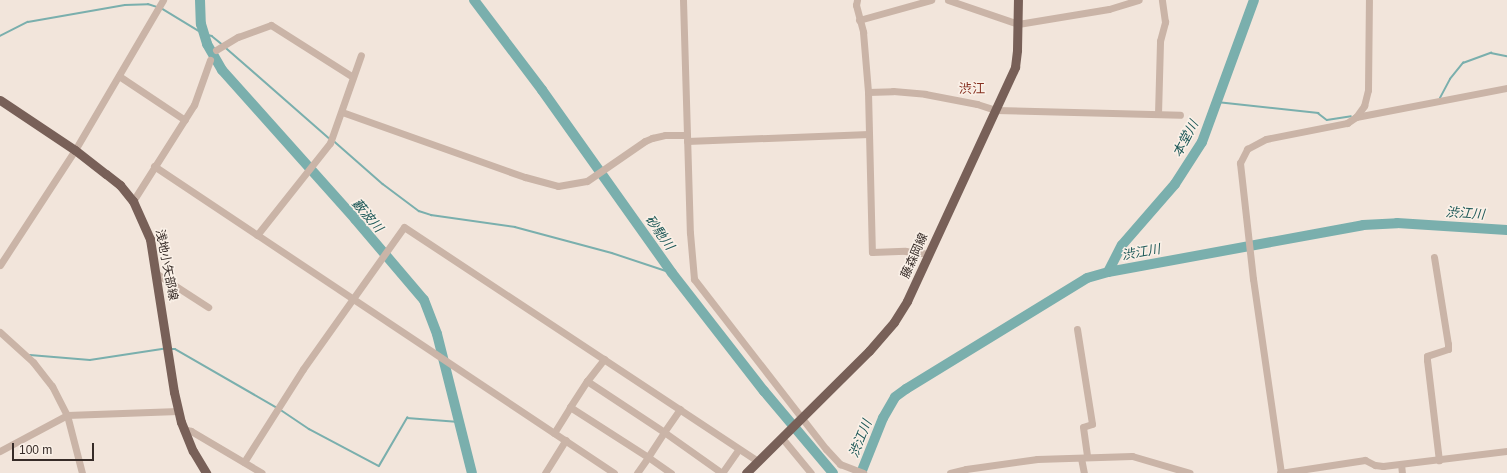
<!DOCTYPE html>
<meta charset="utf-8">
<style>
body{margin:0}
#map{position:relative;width:1507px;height:473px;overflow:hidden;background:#f2e5db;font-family:Helvetica,"Noto Sans JP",sans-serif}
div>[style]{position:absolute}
.stream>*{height:1.5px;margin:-0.75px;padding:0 0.75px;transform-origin:0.75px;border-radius:0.75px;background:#7aafad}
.river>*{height:10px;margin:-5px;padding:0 5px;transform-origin:5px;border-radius:5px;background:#7aafad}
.minor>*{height:7px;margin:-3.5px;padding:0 3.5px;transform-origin:3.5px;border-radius:3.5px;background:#cab4a7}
.major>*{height:9px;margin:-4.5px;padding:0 4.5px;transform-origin:4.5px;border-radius:4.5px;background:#786058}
span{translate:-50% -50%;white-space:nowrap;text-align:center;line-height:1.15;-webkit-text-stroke:3px #faf0e7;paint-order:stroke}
.street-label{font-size:12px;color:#362b27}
.neighbourhood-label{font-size:13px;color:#863020}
.water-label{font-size:13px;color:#1d5857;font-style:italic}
.scale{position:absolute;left:12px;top:443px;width:82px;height:18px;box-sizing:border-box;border:2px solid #362b27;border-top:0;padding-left:5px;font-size:12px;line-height:14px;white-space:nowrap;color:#362b27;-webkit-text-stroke:3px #faf0e7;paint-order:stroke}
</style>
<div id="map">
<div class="stream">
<i style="left:161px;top:8px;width:50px;rotate:31.2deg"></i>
<i style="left:204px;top:34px;width:8px;rotate:14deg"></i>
<i style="left:212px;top:36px;width:13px;rotate:39deg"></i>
<i style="left:0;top:36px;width:31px;rotate:-27deg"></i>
<i style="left:28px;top:22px;width:98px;rotate:-9.9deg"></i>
<i style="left:125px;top:5px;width:23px;rotate:-2deg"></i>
<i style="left:148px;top:4px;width:9px;rotate:18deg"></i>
<i style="left:225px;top:47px;width:138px;rotate:41.2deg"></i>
<i style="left:1440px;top:98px;width:21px;rotate:-62deg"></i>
<i style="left:1450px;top:79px;width:21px;rotate:-51deg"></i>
<i style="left:1463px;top:63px;width:30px;rotate:-20deg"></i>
<i style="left:1491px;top:53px;width:16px;rotate:11deg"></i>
<i style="left:1217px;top:102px;width:102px;rotate:6.2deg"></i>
<i style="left:1318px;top:113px;width:11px;rotate:38deg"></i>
<i style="left:1327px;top:120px;width:24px;rotate:-9deg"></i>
<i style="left:334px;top:141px;width:65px;rotate:41.3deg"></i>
<i style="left:383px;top:184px;width:45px;rotate:36.9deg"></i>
<i style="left:419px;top:211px;width:13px;rotate:18deg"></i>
<i style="left:431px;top:215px;width:85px;rotate:8.1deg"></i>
<i style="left:515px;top:227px;width:100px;rotate:15deg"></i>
<i style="left:612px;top:253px;width:63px;rotate:18.4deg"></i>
<i style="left:171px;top:349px;width:4px"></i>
<i style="left:175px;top:349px;width:116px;rotate:29.9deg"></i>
<i style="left:30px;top:355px;width:60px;rotate:4.8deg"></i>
<i style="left:90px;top:360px;width:74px;rotate:-8.6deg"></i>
<i style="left:281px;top:410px;width:34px;rotate:34deg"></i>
<i style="left:309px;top:429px;width:79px;rotate:27.9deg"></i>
<i style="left:379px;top:466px;width:56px;rotate:-59.7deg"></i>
<i style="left:407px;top:418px;width:52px;rotate:4.4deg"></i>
</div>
<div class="river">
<i style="left:200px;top:0;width:24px;rotate:88deg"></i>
<i style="left:201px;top:24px;width:21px;rotate:73deg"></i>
<i style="left:207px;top:44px;width:30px;rotate:60deg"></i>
<i style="left:222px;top:70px;width:200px;rotate:48.2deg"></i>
<i style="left:355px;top:219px;width:106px;rotate:49.6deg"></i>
<i style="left:424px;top:300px;width:36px;rotate:69deg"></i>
<i style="left:437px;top:334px;width:143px;rotate:75.9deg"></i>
<i style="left:474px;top:0;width:113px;rotate:52.9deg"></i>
<i style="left:542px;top:90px;width:224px;rotate:54.6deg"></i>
<i style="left:672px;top:273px;width:150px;rotate:52.1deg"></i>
<i style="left:764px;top:391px;width:107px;rotate:49.9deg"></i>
<i style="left:1108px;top:272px;width:30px;rotate:-63deg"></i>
<i style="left:1122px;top:245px;width:81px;rotate:-49deg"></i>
<i style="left:1175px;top:184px;width:50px;rotate:-57.3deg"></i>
<i style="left:1202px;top:142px;width:151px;rotate:-69.9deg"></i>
<i style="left:861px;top:473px;width:59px;rotate:-68.2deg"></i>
<i style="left:883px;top:418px;width:24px;rotate:-60deg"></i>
<i style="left:895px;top:397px;width:14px;rotate:-36deg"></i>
<i style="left:906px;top:389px;width:212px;rotate:-31.5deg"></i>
<i style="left:1087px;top:278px;width:22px;rotate:-16deg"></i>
<i style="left:1108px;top:272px;width:259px;rotate:-10.4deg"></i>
<i style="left:1363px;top:225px;width:34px;rotate:-3deg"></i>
<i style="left:1397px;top:223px;width:110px;rotate:3.6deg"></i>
</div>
<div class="minor">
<i style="left:683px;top:0;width:233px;rotate:88.3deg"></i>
<i style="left:690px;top:233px;width:46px;rotate:85deg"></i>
<i style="left:694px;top:279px;width:215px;rotate:52.2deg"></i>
<i style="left:826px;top:449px;width:21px;rotate:47deg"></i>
<i style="left:840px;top:464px;width:25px;rotate:21deg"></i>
<i style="left:857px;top:0;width:5px;rotate:101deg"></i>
<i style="left:856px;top:5px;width:28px;rotate:75deg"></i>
<i style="left:863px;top:32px;width:60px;rotate:85.2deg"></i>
<i style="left:868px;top:92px;width:160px;rotate:88.6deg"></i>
<i style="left:872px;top:252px;width:33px;rotate:-2deg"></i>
<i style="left:905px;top:251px;width:23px;rotate:7deg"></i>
<i style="left:948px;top:0;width:74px;rotate:18.9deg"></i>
<i style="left:1018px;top:24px;width:92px;rotate:-9.4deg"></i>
<i style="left:1109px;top:9px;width:31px;rotate:-17deg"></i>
<i style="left:859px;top:20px;width:75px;rotate:-15.5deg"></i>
<i style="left:216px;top:50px;width:26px;rotate:-31deg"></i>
<i style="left:238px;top:37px;width:35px;rotate:-20deg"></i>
<i style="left:271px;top:25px;width:97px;rotate:32.4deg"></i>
<i style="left:119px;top:76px;width:79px;rotate:33.7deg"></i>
<i style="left:868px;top:92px;width:25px;rotate:-2deg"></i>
<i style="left:893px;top:91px;width:32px;rotate:5deg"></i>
<i style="left:925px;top:94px;width:53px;rotate:10.9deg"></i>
<i style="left:977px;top:104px;width:19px;rotate:18deg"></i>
<i style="left:995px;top:110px;width:185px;rotate:1.5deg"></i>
<i style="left:342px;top:112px;width:194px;rotate:19.6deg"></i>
<i style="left:525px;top:177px;width:34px;rotate:15deg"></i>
<i style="left:558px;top:186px;width:29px;rotate:-10deg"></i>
<i style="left:587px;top:181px;width:70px;rotate:-34.6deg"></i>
<i style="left:645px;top:141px;width:8px;rotate:-23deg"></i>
<i style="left:652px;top:138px;width:13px;rotate:-13deg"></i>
<i style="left:665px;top:135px;width:22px"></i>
<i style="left:1158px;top:114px;width:73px;rotate:-88.4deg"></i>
<i style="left:1160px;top:41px;width:20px;rotate:-75deg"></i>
<i style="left:1165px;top:22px;width:22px;rotate:-98deg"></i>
<i style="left:1356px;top:117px;width:154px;rotate:-10.9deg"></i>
<i style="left:687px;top:141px;width:182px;rotate:-2.2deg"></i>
<i style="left:154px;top:166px;width:553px;rotate:33.72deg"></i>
<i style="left:133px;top:201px;width:114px;rotate:-57.6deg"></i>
<i style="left:194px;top:105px;width:48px;rotate:-70.4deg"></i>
<i style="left:257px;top:235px;width:117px;rotate:-51.6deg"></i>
<i style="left:330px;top:143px;width:93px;rotate:-70.6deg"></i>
<i style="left:1434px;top:257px;width:88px;rotate:80.9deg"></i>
<i style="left:1448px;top:344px;width:5px;rotate:90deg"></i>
<i style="left:1448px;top:349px;width:22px;rotate:162deg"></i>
<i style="left:1427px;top:356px;width:4px;rotate:90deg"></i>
<i style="left:1427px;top:360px;width:101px;rotate:83.2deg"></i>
<i style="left:0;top:265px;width:137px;rotate:-56.9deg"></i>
<i style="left:75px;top:150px;width:174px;rotate:-59.6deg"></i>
<i style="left:157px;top:274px;width:61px;rotate:32.9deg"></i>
<i style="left:1077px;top:329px;width:96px;rotate:81deg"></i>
<i style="left:1092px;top:424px;width:9px;rotate:162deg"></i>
<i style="left:1083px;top:427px;width:30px;rotate:82deg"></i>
<i style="left:0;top:332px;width:45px;rotate:42.3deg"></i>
<i style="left:33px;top:362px;width:31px;rotate:52deg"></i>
<i style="left:52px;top:386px;width:33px;rotate:63deg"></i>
<i style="left:67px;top:415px;width:60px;rotate:75.5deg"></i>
<i style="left:587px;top:381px;width:28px;rotate:-52deg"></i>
<i style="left:570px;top:407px;width:31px;rotate:-57deg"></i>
<i style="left:587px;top:381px;width:92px;rotate:33.5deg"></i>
<i style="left:664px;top:432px;width:28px;rotate:-55deg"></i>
<i style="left:183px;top:429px;width:8px;rotate:14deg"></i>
<i style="left:191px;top:431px;width:82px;rotate:30.6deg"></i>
<i style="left:554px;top:433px;width:31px;rotate:-58deg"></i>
<i style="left:570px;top:407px;width:93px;rotate:32.7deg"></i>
<i style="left:648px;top:457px;width:30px;rotate:-57deg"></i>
<i style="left:664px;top:432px;width:71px;rotate:35.3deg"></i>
<i style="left:782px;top:438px;width:45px;rotate:50.4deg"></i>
<i style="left:0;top:451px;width:76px;rotate:-28.2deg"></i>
<i style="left:67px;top:415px;width:111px;rotate:-2.1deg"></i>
<i style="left:1081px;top:458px;width:15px;rotate:79deg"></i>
<i style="left:244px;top:462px;width:110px;rotate:-57.6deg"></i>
<i style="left:303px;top:369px;width:174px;rotate:-54.6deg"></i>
<i style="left:404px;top:227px;width:424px;rotate:33.5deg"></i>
<i style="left:1401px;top:464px;width:9px;rotate:84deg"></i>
<i style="left:545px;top:473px;width:39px;rotate:-58deg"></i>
<i style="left:637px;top:473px;width:19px;rotate:-55deg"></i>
<i style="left:648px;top:457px;width:28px;rotate:35deg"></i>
<i style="left:722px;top:473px;width:29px;rotate:-55deg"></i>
<i style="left:950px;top:473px;width:16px;rotate:-14deg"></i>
<i style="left:966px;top:469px;width:72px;rotate:-8deg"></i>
<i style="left:1037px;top:459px;width:95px;rotate:-1.8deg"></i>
<i style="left:1132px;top:456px;width:60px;rotate:16.3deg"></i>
<i style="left:1280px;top:473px;width:86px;rotate:-8.7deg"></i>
<i style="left:1365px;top:460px;width:11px;rotate:27deg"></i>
<i style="left:1375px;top:465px;width:8px;rotate:7deg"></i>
<i style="left:1383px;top:466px;width:125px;rotate:-6.9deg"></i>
<i style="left:1281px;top:473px;width:196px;rotate:-98.2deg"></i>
<i style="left:1253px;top:279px;width:117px;rotate:-96.4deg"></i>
<i style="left:1240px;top:163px;width:16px;rotate:-63deg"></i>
<i style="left:1247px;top:149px;width:21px;rotate:-28deg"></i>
<i style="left:1266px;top:139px;width:83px;rotate:-11.2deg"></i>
<i style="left:1347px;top:123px;width:11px;rotate:-34deg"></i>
<i style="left:1356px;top:117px;width:14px;rotate:-54deg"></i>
<i style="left:1364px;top:106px;width:16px;rotate:-76deg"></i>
<i style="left:1368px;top:90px;width:90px;rotate:-89.4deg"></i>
</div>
<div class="major">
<i style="left:0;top:100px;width:90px;rotate:33.7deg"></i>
<i style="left:75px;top:150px;width:39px;rotate:38deg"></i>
<i style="left:106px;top:174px;width:18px;rotate:38deg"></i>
<i style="left:120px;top:185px;width:21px;rotate:51deg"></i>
<i style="left:133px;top:201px;width:42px;rotate:65.9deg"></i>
<i style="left:150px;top:239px;width:155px;rotate:81.1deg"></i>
<i style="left:174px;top:392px;width:31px;rotate:77deg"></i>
<i style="left:181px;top:422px;width:31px;rotate:68deg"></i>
<i style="left:193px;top:451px;width:26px;rotate:59deg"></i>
<i style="left:746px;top:473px;width:173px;rotate:-44.8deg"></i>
<i style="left:869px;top:351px;width:38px;rotate:-49deg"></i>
<i style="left:894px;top:322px;width:25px;rotate:-58deg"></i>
<i style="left:907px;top:301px;width:258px;rotate:-65.2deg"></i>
<i style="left:1015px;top:67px;width:17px;rotate:-83deg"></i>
<i style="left:1017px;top:50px;width:50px;rotate:-88.9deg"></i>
</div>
<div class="street-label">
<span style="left:915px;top:256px;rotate:-66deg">藤森岡線</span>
<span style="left:166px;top:265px;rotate:79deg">浅地小矢部線</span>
</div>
<div class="neighbourhood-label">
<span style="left:972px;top:89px">渋江</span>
</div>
<div class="water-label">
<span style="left:1186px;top:139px;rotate:-62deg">本堂川</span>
<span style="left:1465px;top:214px;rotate:4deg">渋江川</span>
<span style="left:367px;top:216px;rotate:49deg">藪波川</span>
<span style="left:659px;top:233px;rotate:54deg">砂馳川</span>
<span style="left:1141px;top:253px;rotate:-10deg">渋江川</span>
<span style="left:861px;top:439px;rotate:-68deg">渋江川</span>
</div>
<div class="scale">100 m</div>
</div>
